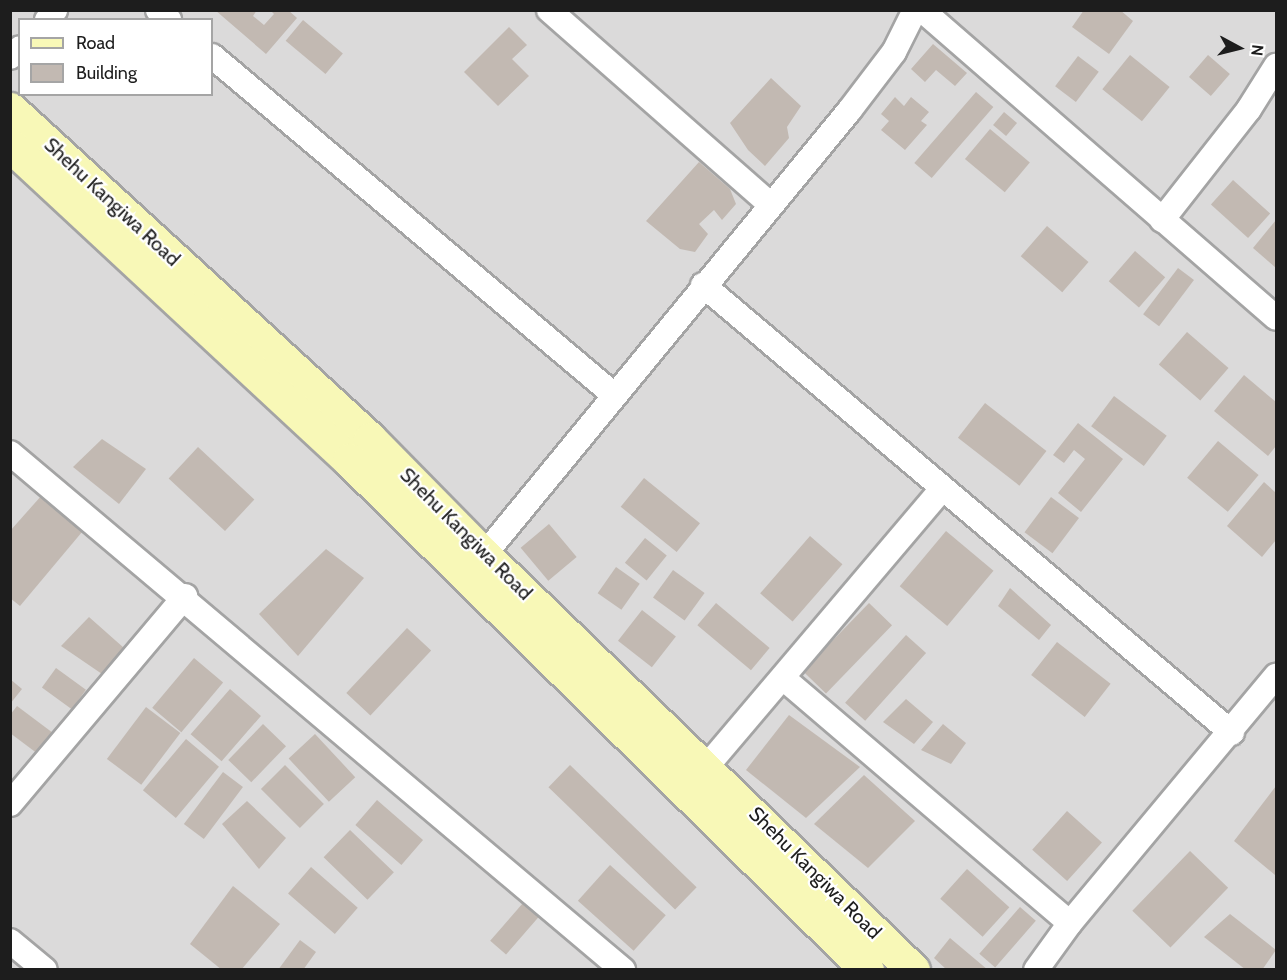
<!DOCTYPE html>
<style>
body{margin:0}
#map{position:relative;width:1287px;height:980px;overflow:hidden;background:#eeeae3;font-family:Cabin,sans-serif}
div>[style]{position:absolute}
.residential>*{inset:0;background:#dbdada}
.building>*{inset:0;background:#c2b9b2;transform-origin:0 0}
.roads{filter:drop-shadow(2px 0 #a4a4a4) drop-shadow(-2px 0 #a4a4a4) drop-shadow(0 2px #a4a4a4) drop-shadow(0 -2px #a4a4a4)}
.minor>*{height:24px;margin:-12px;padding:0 12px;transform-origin:12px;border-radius:12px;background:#fff}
.secondary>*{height:33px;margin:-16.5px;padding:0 16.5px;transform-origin:16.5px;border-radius:16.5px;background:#f8f8b7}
span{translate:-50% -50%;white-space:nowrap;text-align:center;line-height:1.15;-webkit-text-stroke:4.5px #fff;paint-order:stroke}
.street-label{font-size:20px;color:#1d1d1d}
.frame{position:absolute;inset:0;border:12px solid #1d1d1d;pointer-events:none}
.legend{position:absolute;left:18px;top:18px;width:195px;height:78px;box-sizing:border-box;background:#fff;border:2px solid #a5a5a5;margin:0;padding:8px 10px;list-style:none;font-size:18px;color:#1d1d1d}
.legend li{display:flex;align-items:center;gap:12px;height:30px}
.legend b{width:30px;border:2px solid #a5a5a5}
.north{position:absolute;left:1209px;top:18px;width:60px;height:60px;-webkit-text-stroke:4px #fff;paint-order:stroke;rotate:97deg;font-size:16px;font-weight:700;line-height:24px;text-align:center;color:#1d1d1d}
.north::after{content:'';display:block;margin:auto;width:21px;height:27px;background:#1d1d1d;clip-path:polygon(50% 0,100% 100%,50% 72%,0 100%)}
</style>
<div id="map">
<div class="residential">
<i style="clip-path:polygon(evenodd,11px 11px,1276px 11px,1276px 969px,11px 969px,11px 11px,20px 20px,212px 20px,212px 94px,20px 94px,20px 20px)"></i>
</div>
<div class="building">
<i style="clip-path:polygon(215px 10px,257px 10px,253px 16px,264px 25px,274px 14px,270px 10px,288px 10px,297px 18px,266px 54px)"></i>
<i style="clip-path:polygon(1084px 10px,1120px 10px,1133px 21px,1109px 54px,1072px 27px)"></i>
<i style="left:303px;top:20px;width:52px;height:27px;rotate:40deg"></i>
<i style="clip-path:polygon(509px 27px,527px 45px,512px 59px,529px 76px,498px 106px,464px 72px)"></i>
<i style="clip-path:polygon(933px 44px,967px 73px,955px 86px,936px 70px,925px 82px,911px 69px)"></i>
<i style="left:1130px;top:55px;width:51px;height:44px;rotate:39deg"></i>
<i style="left:1208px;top:55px;width:29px;height:29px;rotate:41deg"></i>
<i style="left:1078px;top:56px;width:26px;height:38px;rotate:37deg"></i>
<i style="clip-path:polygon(771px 78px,801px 106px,787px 127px,789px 138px,765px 166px,748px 150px,730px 123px)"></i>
<i style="left:976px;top:92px;width:23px;height:94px;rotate:41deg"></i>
<i style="clip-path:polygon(895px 97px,904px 106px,911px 97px,929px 112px,921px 121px,927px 125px,905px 150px,881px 130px,889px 121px,881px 114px)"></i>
<i style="left:1004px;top:112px;width:17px;height:17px;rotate:40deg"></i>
<i style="left:990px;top:129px;width:52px;height:39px;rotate:40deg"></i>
<i style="clip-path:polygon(699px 162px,730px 189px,736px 204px,722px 220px,714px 210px,699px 224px,708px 234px,695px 252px,680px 249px,646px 221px)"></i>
<i style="left:1233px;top:180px;width:50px;height:33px;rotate:42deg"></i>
<i style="clip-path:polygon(1276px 220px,1276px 268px,1253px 248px)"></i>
<i style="left:1047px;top:226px;width:55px;height:40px;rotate:41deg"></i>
<i style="left:1135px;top:251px;width:40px;height:40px;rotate:41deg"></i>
<i style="left:1178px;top:268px;width:20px;height:58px;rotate:37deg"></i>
<i style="left:1187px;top:332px;width:55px;height:43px;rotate:41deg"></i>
<i style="clip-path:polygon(1244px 375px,1276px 402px,1276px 446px,1268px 456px,1214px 411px)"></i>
<i style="left:1114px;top:396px;width:66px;height:38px;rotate:37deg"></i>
<i style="left:985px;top:403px;width:78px;height:44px;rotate:38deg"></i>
<i style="clip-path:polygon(1078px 423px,1123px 459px,1081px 512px,1058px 493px,1085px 459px,1074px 450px,1064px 463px,1053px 455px)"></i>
<i style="clip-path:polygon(102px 439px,146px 469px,119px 504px,73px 467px)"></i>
<i style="left:1218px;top:441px;width:53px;height:48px;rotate:40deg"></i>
<i style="left:198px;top:447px;width:77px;height:43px;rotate:43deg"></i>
<i style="left:644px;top:478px;width:72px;height:37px;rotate:39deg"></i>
<i style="clip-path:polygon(1264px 482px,1276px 493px,1276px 540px,1262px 557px,1227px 526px)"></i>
<i style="clip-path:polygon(42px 495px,82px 532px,20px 606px,10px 598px,10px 531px)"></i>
<i style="left:1051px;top:497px;width:35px;height:44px;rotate:37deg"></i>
<i style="left:549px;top:524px;width:43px;height:37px;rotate:50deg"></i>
<i style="left:946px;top:531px;width:62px;height:72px;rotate:40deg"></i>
<i style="left:810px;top:536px;width:43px;height:76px;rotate:41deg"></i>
<i style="left:645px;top:538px;width:28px;height:32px;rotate:39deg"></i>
<i style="clip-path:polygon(326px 549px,364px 578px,298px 656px,259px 614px)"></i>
<i style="left:616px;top:567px;width:29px;height:32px;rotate:35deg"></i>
<i style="left:673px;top:570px;width:39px;height:34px;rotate:36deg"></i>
<i style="clip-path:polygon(1010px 588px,1051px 625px,1039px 640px,998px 606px)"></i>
<i style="left:716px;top:603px;width:70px;height:29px;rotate:40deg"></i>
<i style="left:869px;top:603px;width:32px;height:95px;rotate:44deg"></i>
<i style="left:642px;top:610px;width:43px;height:39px;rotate:38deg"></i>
<i style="clip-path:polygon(89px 617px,124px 648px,102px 674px,61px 646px)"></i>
<i style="left:407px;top:628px;width:33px;height:89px;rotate:43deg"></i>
<i style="left:906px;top:635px;width:27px;height:91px;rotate:42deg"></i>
<i style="left:1057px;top:642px;width:68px;height:42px;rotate:38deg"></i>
<i style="left:194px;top:658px;width:38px;height:65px;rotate:40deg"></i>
<i style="left:56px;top:668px;width:37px;height:24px;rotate:36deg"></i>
<i style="clip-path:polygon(10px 679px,22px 689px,10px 704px)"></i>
<i style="left:230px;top:689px;width:41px;height:60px;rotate:41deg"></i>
<i style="clip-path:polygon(906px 699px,933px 722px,914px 744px,883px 722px)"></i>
<i style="clip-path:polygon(17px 706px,57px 736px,42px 757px,10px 733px,10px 715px)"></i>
<i style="left:146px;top:707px;width:43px;height:65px;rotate:37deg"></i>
<i style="clip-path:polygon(789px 715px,860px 767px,806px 818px,746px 770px)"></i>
<i style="left:263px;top:724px;width:32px;height:50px;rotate:44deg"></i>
<i style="clip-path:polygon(943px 724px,966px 743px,951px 764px,921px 750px)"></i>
<i style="left:315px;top:734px;width:59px;height:36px;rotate:47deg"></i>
<i style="left:186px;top:739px;width:43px;height:67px;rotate:40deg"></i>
<i style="left:285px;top:765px;width:55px;height:34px;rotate:45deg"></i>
<i style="left:570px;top:765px;width:176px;height:31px;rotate:44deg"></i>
<i style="left:223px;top:772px;width:25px;height:65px;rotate:37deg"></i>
<i style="clip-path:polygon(864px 775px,915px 821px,868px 868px,814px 824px)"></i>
<i style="clip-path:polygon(1276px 786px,1276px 872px,1275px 875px,1234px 841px)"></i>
<i style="left:377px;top:800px;width:61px;height:33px;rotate:41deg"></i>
<i style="clip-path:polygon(247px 801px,286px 838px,259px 869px,222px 824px)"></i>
<i style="left:1067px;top:811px;width:47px;height:52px;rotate:42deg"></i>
<i style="left:350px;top:830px;width:61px;height:38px;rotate:44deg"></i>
<i style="left:1190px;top:851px;width:53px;height:83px;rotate:44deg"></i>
<i style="left:610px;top:865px;width:75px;height:48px;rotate:42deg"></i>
<i style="left:311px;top:867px;width:62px;height:35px;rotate:41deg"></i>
<i style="left:967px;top:869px;width:57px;height:40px;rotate:42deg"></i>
<i style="clip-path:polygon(233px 886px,280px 924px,241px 970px,222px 970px,190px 944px)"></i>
<i style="left:523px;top:903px;width:21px;height:50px;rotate:41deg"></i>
<i style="left:1020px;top:907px;width:21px;height:62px;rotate:41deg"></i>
<i style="clip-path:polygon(1230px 914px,1276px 950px,1262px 970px,1246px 970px,1204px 937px)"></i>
<i style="clip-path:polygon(950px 938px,988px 970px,947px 970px,934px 958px)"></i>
<i style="clip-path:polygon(300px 940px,316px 952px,303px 970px,278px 970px)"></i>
</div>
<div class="roads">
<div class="minor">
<i style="left:158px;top:10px;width:15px;rotate:42deg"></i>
<i style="left:549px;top:10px;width:294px;rotate:41.3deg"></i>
<i style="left:922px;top:10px;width:469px;rotate:41deg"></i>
<i style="left:47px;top:20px;width:13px;rotate:-51deg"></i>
<i style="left:212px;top:56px;width:524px;rotate:40.13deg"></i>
<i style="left:10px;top:57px;width:13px;rotate:-42deg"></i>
<i style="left:1162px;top:220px;width:141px;rotate:-51.9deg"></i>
<i style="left:1249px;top:109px;width:51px;rotate:-57.9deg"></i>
<i style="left:703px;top:285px;width:693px;rotate:40.26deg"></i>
<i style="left:10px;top:453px;width:802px;rotate:40.14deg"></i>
<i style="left:484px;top:555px;width:575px;rotate:-50.58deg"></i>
<i style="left:849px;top:111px;width:74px;rotate:-52.7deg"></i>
<i style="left:894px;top:52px;width:47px;rotate:-63.4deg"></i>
<i style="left:783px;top:678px;width:377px;rotate:40.5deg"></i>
<i style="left:707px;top:766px;width:363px;rotate:-49.7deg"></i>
<i style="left:10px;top:804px;width:272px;rotate:-49.9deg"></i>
<i style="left:10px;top:941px;width:45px;rotate:39.6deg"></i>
<i style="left:1036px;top:970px;width:58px;rotate:-54.1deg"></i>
<i style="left:1070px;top:923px;width:322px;rotate:-50.2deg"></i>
</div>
<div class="secondary">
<i style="left:10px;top:109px;width:488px;rotate:42.5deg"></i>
<i style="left:370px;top:439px;width:163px;rotate:45.5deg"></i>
<i style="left:484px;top:555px;width:597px;rotate:44.05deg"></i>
<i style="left:10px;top:145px;width:463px;rotate:42.9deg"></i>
<i style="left:349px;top:460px;width:727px;rotate:44.55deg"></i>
</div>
</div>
<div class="street-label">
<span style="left:112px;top:202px;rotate:43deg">Shehu Kangiwa Road</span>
<span style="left:466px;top:534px;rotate:45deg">Shehu Kangiwa Road</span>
<span style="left:815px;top:873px;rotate:45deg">Shehu Kangiwa Road</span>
</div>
<div class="frame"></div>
<ul class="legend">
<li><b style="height:8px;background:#f8f8b7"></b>Road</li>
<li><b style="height:16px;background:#c2b9b2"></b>Building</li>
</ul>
<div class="north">N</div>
</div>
